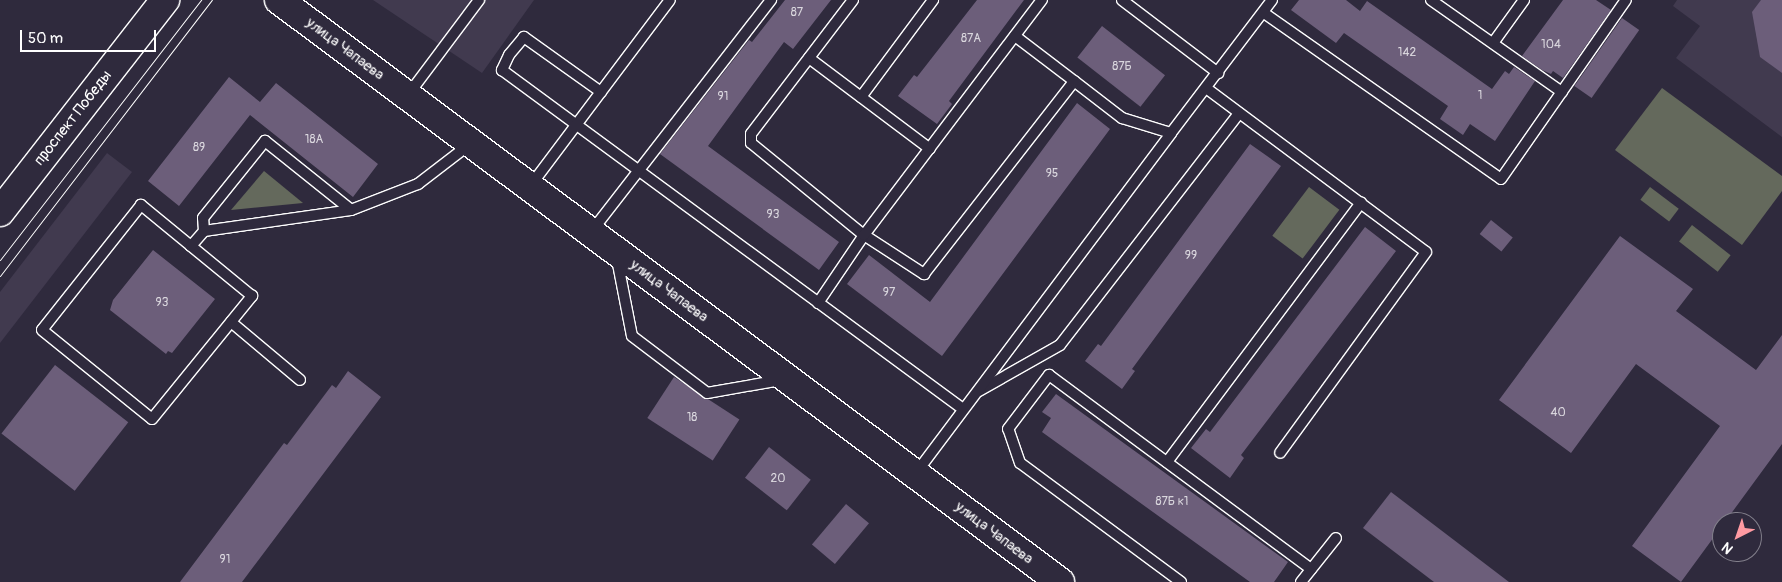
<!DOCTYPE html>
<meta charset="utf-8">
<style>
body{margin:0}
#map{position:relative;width:1782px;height:582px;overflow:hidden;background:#2f2a3d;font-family:Pangolin,sans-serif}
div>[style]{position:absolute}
.built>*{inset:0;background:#413a4f}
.green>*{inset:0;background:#64695c;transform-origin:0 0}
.building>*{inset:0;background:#6c5e7a;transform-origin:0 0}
.roads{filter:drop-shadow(1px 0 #fff) drop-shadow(-1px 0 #fff) drop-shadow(0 1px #fff) drop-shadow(0 -1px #fff)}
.lane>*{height:10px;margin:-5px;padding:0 5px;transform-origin:5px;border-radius:5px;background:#2f2a3d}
.secondary>*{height:28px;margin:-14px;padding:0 14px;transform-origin:14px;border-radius:14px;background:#2f2a3d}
.tram>*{height:1px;margin:-0.5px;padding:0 0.5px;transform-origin:0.5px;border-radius:0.5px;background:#fff}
span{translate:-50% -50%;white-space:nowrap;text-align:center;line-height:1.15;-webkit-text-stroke:4.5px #2f2a3d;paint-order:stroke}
.number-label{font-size:12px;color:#dad7de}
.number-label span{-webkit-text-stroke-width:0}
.street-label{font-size:15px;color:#fff}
.north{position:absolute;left:1712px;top:512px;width:50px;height:50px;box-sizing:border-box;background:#2f2a3d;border:1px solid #827f8b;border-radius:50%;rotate:221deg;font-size:14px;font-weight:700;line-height:20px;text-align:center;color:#fff}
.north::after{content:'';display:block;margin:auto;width:18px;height:22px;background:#ff9aa2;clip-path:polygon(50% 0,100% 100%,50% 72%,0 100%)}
.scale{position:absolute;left:20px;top:30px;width:136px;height:22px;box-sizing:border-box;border:2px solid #fff;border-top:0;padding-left:6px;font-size:15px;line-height:18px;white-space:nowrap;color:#fff;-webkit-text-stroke:4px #2f2a3d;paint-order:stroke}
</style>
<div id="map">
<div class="built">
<i style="clip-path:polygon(373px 0,534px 0,482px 73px)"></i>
<i style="clip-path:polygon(1677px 0,1782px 0,1782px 137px,1676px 58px,1700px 26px,1673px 6px)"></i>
<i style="clip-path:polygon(107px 153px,132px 172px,0 343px,0 292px)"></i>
</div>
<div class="green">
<i style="clip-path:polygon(1662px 88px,1782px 176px,1782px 191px,1742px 245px,1615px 150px)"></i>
<i style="clip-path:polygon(264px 171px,303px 203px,231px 210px)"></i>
<i style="left:1309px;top:187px;width:38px;height:61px;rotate:37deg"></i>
<i style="left:1650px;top:187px;width:36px;height:16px;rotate:37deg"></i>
<i style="left:1692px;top:225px;width:49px;height:21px;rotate:38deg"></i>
</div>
<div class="building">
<i style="clip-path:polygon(785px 0,831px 0,793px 49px,784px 42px,708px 146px,839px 242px,819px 270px,660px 154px,749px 40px,752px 42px)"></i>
<i style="clip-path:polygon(977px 0,1024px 0,949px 101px,952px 104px,937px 124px,898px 96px,914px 75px,917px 77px)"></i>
<i style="clip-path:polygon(1299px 0,1346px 0,1360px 11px,1367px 1px,1492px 89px,1505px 71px,1509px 74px,1514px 67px,1535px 81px,1495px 141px,1470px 124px,1463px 135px,1440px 119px,1448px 106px,1344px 33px,1336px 43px,1291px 10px)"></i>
<i style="clip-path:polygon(1563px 0,1596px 0,1611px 10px,1563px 78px,1553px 71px,1551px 74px,1542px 70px,1522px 56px)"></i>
<i style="clip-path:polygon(1761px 0,1782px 0,1782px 73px,1760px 57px,1752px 12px)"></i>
<i style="left:1622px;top:18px;width:21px;height:83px;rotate:35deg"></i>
<i style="left:1102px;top:26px;width:80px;height:40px;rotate:38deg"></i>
<i style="clip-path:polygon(229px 77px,260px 102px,276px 83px,378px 164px,353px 197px,250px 115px,179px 206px,148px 181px)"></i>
<i style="clip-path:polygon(1077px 103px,1110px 129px,942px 356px,847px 284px,869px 255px,930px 302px)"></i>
<i style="clip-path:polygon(1250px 144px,1281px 166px,1132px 369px,1135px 371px,1122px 389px,1085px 361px,1098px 344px,1101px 346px)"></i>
<i style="left:1491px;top:220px;width:28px;height:18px;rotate:39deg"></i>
<i style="clip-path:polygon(1365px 227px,1396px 251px,1241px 455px,1244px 458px,1230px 478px,1191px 448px,1206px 429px,1210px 432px)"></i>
<i style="clip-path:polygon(1620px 236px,1693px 289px,1676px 311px,1756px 370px,1782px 335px,1782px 444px,1681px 582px,1632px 546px,1720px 426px,1636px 364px,1571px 453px,1499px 400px)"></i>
<i style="clip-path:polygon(153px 250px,215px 299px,172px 353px,168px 351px,166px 354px,110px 310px,113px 300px)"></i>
<i style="left:55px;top:365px;width:93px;height:87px;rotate:38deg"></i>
<i style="clip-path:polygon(348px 371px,381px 397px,242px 582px,180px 582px,284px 443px,287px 445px,332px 385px,336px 388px)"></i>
<i style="left:674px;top:377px;width:78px;height:49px;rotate:33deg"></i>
<i style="clip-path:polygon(1056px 394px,1288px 562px,1274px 582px,1250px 582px,1042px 432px,1051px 418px,1042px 412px)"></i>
<i style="left:769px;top:447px;width:53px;height:39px;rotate:38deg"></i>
<i style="clip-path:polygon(1391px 492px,1509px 582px,1434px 582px,1363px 528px)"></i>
<i style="left:846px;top:504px;width:30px;height:53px;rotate:40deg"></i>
</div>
<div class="roads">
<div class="lane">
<i style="left:853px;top:0;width:168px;rotate:127.3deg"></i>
<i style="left:751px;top:134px;width:9px;rotate:90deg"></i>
<i style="left:751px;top:143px;width:146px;rotate:39.2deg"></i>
<i style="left:864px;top:235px;width:72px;rotate:33deg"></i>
<i style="left:924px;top:274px;width:244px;rotate:-52.1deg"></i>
<i style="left:1074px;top:81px;width:61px;rotate:37.6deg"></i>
<i style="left:1122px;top:118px;width:51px;rotate:17deg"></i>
<i style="left:1171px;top:133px;width:167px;rotate:-52.8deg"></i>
<i style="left:1122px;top:0;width:121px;rotate:37.2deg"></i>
<i style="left:1431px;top:0;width:160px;rotate:35.1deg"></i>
<i style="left:1264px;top:13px;width:289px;rotate:35deg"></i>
<i style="left:1501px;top:179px;width:218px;rotate:-55.1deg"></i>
<i style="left:1015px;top:36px;width:74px;rotate:37.3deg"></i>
<i style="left:1493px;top:43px;width:53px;rotate:-54.2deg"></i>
<i style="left:809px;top:58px;width:151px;rotate:36.9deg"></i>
<i style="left:1206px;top:88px;width:274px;rotate:36.7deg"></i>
<i style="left:1426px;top:252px;width:248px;rotate:126deg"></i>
<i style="left:601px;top:92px;width:95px;rotate:-144.5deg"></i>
<i style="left:524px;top:37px;width:23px;rotate:130deg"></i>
<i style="left:509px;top:55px;width:17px;rotate:115deg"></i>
<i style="left:502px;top:70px;width:572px;rotate:36.33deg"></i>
<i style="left:408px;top:95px;width:119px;rotate:-53.2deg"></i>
<i style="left:861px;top:97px;width:121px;rotate:-53.4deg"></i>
<i style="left:531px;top:185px;width:231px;rotate:-53.1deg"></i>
<i style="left:204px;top:231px;width:13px;rotate:-94deg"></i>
<i style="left:203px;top:218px;width:99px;rotate:-51.2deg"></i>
<i style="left:265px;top:141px;width:110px;rotate:38.7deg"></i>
<i style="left:591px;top:232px;width:294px;rotate:-52.2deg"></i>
<i style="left:191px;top:246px;width:65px;rotate:-140.6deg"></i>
<i style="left:141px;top:205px;width:159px;rotate:128.4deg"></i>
<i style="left:42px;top:330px;width:141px;rotate:39deg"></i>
<i style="left:152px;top:419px;width:159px;rotate:-50.9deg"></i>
<i style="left:252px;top:296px;width:79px;rotate:-140.7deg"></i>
<i style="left:191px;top:246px;width:20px;rotate:-49deg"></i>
<i style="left:204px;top:231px;width:148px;rotate:-8.1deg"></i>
<i style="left:351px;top:210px;width:72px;rotate:-21.2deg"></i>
<i style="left:418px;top:184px;width:66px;rotate:-37.6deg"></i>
<i style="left:617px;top:259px;width:78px;rotate:79deg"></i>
<i style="left:632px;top:336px;width:94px;rotate:37.2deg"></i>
<i style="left:707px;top:393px;width:75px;rotate:-10deg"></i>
<i style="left:818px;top:303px;width:82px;rotate:-55.9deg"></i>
<i style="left:864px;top:235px;width:295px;rotate:-52.9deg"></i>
<i style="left:231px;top:322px;width:90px;rotate:40deg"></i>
<i style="left:979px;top:391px;width:93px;rotate:-29.6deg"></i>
<i style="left:1060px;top:345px;width:293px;rotate:-52.3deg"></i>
<i style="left:1167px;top:462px;width:324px;rotate:-53.2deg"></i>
<i style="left:916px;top:473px;width:425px;rotate:-53.1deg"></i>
<i style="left:1181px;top:582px;width:200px;rotate:-143.5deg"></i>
<i style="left:1020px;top:463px;width:36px;rotate:-109deg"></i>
<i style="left:1008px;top:429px;width:68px;rotate:-52.8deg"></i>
<i style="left:1049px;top:375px;width:326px;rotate:36.5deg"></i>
<i style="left:1301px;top:582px;width:56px;rotate:-51.5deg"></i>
</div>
<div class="secondary">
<i style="left:279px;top:0;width:974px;rotate:36.69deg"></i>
<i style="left:0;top:212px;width:269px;rotate:-52.1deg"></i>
</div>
</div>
<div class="tram">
<i style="left:0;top:260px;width:329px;rotate:-52.3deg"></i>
<i style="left:0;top:276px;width:348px;rotate:-52.5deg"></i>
</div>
<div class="number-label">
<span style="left:797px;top:13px">87</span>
<span style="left:971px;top:39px">87А</span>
<span style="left:1551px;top:45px">104</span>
<span style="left:1407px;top:53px">142</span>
<span style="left:1122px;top:67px">87Б</span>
<span style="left:1480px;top:96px">1</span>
<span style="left:723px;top:97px">91</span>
<span style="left:314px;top:140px">18А</span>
<span style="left:199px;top:148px">89</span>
<span style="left:1052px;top:174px">95</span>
<span style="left:773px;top:215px">93</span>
<span style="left:1191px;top:256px">99</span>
<span style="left:889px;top:293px">97</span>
<span style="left:162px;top:303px">93</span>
<span style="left:1558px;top:413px">40</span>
<span style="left:692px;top:418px">18</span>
<span style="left:778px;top:479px">20</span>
<span style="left:1172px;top:502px">87Б к1</span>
<span style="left:225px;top:560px">91</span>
</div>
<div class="street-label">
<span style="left:345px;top:49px;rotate:37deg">улица Чапаева</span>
<span style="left:73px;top:118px;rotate:-52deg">проспект Победы</span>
<span style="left:669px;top:291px;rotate:37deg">улица Чапаева</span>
<span style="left:994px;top:533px;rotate:37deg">улица Чапаева</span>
</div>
<div class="north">N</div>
<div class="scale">50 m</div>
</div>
